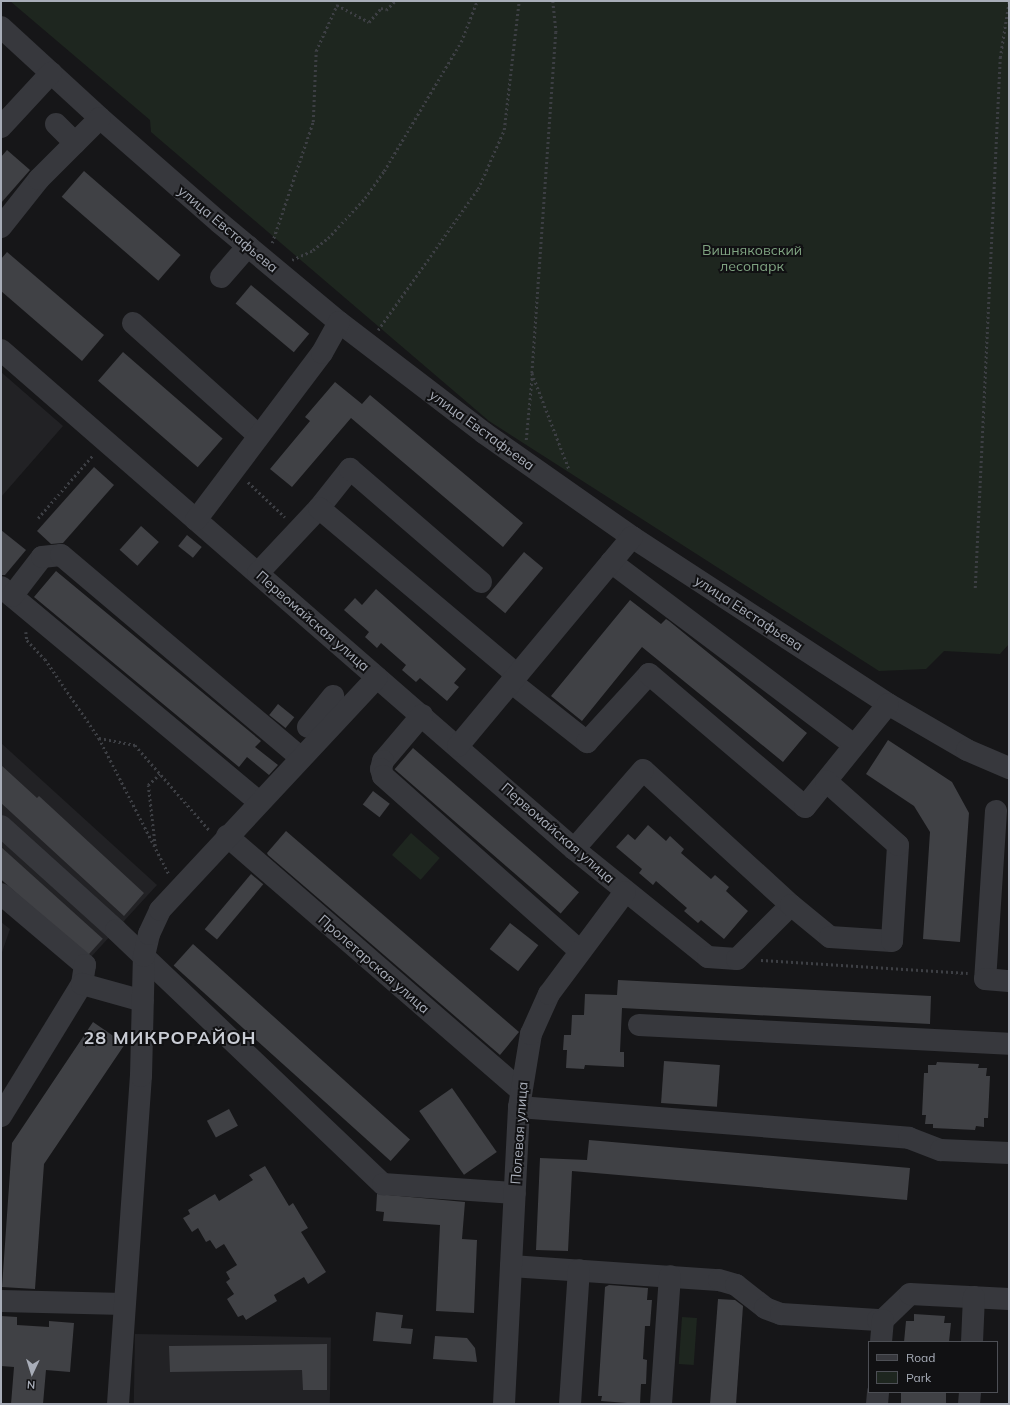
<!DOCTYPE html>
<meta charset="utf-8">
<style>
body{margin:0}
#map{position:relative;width:1010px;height:1405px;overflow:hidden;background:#161618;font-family:Mulish,sans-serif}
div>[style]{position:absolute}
.built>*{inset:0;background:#222225;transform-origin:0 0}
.green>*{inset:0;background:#1e261f;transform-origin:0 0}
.building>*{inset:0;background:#404145;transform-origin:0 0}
.path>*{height:2.5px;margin-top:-1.25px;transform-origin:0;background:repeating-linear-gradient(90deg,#3d3f44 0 2px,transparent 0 5px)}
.minor>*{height:22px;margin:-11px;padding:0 11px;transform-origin:11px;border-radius:11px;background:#37383d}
span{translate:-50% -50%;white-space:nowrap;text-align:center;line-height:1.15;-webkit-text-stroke:4px #111113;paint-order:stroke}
.street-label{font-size:14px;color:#a8adb8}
.park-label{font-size:14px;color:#7fa381}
.district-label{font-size:18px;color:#c9ccd4;font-weight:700;letter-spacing:1px}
.frame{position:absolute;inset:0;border:2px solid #a8adb8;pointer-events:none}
.legend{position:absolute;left:868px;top:1341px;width:130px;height:52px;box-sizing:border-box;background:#111113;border:1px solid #4d4f55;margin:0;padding:5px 7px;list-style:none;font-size:12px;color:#a8adb8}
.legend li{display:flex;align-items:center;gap:8px;height:20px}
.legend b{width:20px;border:1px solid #4d4f55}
.north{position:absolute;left:12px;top:1353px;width:40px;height:40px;-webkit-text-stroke:3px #111113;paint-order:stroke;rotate:184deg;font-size:11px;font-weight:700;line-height:16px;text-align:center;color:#a8adb8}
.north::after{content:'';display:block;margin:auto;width:14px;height:18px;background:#a8adb8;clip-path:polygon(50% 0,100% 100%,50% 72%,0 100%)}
</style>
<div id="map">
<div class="built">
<i style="clip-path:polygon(1px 372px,63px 426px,1px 497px)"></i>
<i style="clip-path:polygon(1px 743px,157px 885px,91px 957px,1px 874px)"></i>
<i style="clip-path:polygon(1px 922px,10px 929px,1px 955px)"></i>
<i style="left:135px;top:1334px;width:196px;height:70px;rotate:1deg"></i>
</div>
<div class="green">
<i style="clip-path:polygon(10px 1px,1009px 1px,1009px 644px,1000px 654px,944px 651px,926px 669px,879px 671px,489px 421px,151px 132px,150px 120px)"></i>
<i style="left:411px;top:833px;width:38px;height:29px;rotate:41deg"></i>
<i style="left:682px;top:1317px;width:15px;height:47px;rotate:4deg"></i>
</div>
<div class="building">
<i style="clip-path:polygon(7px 150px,30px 170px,1px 203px,1px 157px)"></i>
<i style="left:84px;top:171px;width:128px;height:34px;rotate:41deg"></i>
<i style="clip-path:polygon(7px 252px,104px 335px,82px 361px,1px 291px,1px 259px)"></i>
<i style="left:251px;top:285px;width:76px;height:24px;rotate:40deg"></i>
<i style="left:123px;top:352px;width:132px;height:38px;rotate:41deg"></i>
<i style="clip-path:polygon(335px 382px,362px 404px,370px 395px,523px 523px,503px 547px,351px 418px,292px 487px,270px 469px,310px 421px,305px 417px)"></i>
<i style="clip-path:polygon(94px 467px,114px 485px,63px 543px,51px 544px,37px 531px)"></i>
<i style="left:141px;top:526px;width:24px;height:32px;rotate:42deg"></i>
<i style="clip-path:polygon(1px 530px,26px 550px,5px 575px,1px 575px)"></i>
<i style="left:187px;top:535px;width:19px;height:14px;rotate:39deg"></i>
<i style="left:524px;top:552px;width:25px;height:59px;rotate:40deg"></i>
<i style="clip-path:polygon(56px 571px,261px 741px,255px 747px,278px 765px,269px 775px,247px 757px,239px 767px,34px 597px)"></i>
<i style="clip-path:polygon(376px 589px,466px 669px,454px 683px,459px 687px,447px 701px,420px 678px,416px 682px,402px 670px,406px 665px,381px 643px,377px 648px,365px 637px,369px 632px,344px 610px,355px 598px,362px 605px)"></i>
<i style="clip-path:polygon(630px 600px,661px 624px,666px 619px,669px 621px,807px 733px,783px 762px,642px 647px,582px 721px,551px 696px)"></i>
<i style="left:278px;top:704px;width:21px;height:14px;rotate:39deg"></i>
<i style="clip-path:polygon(888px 740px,952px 782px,969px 813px,960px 942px,923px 939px,930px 832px,914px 806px,866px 774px)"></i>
<i style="left:413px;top:748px;width:220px;height:28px;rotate:41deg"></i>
<i style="clip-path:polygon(1px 765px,37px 798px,39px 796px,144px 893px,124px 916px,1px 803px)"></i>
<i style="left:373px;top:791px;width:21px;height:17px;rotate:37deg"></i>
<i style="clip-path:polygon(648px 825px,666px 841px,670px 836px,684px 849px,681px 853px,711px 879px,715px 875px,729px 887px,726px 891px,748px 911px,724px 939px,701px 920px,698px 923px,684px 911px,687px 908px,656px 881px,653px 885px,639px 873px,642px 869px,616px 847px,628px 834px,635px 840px)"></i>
<i style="clip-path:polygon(286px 831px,519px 1032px,500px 1055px,268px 855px,267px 853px)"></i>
<i style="left:1px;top:847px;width:137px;height:24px;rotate:42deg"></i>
<i style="left:251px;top:874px;width:16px;height:72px;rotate:40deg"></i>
<i style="left:510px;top:923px;width:36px;height:33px;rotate:38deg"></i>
<i style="left:193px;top:944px;width:292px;height:29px;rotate:42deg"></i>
<i style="clip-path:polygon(618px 980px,931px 996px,930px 1024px,622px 1008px,620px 1052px,624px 1052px,624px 1067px,585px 1065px,584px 1069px,566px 1068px,567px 1050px,563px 1050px,564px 1035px,571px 1035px,572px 1015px,584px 1015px,585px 994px,617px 995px)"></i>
<i style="clip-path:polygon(93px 1022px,125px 1044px,44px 1164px,35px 1289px,2px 1287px,12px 1143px)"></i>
<i style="left:664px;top:1061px;width:56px;height:42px;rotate:4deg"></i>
<i style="clip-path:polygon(937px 1062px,979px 1064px,978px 1068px,987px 1068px,986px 1076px,990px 1076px,988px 1118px,984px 1118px,984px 1127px,976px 1126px,975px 1130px,933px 1128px,933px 1124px,925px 1124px,926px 1115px,922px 1115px,924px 1073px,928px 1073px,928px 1065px,936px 1065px)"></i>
<i style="left:452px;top:1088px;width:78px;height:40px;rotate:55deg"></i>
<i style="left:229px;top:1109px;width:19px;height:25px;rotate:62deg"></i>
<i style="clip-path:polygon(589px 1140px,910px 1168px,907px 1200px,572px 1171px,568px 1251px,536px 1250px,540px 1158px,587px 1160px)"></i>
<i style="clip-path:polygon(265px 1166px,289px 1206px,293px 1203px,308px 1228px,301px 1232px,326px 1272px,308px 1284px,304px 1277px,274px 1295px,277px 1301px,246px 1320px,243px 1315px,238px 1317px,227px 1299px,234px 1294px,226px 1282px,230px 1279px,226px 1272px,237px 1265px,224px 1244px,216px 1249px,210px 1240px,206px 1242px,198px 1228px,192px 1232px,183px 1218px,190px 1214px,188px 1210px,215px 1194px,219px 1201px,253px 1180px,249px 1175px)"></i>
<i style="clip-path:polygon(377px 1194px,465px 1202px,462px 1239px,477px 1240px,474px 1313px,436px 1311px,440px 1225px,383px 1221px,384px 1212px,376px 1211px)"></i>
<i style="clip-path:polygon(609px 1285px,648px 1288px,647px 1300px,652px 1300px,650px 1326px,645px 1326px,643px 1359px,647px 1360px,646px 1384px,641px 1384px,640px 1404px,601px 1401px,602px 1396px,598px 1396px,605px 1287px)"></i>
<i style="clip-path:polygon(718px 1299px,735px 1300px,743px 1306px,736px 1404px,710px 1404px)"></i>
<i style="clip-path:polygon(376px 1312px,403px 1315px,401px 1328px,413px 1329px,411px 1344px,373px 1341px)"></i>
<i style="clip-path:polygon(914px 1314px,945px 1316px,944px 1323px,951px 1323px,949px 1342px,904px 1342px,906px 1321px,914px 1321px)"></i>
<i style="clip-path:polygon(1px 1316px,17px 1317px,17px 1325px,49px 1327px,49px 1321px,74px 1323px,70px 1372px,46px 1370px,43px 1404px,11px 1404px,14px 1367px,1px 1366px)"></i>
<i style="clip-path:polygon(435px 1336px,467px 1338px,475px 1348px,477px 1362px,433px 1359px)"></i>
<i style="clip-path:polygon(327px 1344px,327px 1390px,303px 1390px,302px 1370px,170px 1372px,169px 1346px)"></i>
<i style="left:901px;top:1392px;width:45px;height:12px"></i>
</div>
<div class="path">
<i style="left:553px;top:1px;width:31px;rotate:84deg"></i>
<i style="left:556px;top:32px;width:342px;rotate:94deg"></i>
<i style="left:532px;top:373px;width:103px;rotate:68.9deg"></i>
<i style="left:272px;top:243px;width:128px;rotate:-71.3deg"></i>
<i style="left:313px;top:122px;width:71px;rotate:-87.6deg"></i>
<i style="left:316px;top:51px;width:51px;rotate:-65.5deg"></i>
<i style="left:337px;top:5px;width:36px;rotate:28deg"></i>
<i style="left:369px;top:22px;width:18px;rotate:-49deg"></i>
<i style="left:381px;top:8px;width:5px;rotate:22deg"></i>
<i style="left:386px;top:10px;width:13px;rotate:-45deg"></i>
<i style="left:292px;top:260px;width:23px;rotate:-25deg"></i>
<i style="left:313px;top:250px;width:19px;rotate:-39deg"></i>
<i style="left:328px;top:238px;width:54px;rotate:-47.2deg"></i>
<i style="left:365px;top:198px;width:33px;rotate:-55deg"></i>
<i style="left:384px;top:171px;width:150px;rotate:-59.2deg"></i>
<i style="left:461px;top:42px;width:44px;rotate:-68.7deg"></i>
<i style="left:378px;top:330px;width:173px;rotate:-54.7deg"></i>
<i style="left:478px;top:189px;width:64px;rotate:-66.2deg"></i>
<i style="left:504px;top:130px;width:130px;rotate:-83.4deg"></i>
<i style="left:526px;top:440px;width:65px;rotate:-84.7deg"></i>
<i style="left:248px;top:482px;width:51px;rotate:43.4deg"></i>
<i style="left:38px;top:518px;width:84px;rotate:-48.9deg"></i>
<i style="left:975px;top:588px;width:531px;rotate:-87.3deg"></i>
<i style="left:1000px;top:58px;width:58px;rotate:-81deg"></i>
<i style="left:26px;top:632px;width:8px;rotate:83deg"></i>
<i style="left:27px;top:640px;width:26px;rotate:47deg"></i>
<i style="left:45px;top:659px;width:96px;rotate:55.6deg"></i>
<i style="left:99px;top:738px;width:153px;rotate:62.8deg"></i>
<i style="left:99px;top:738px;width:37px;rotate:11deg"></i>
<i style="left:135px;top:745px;width:114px;rotate:48.9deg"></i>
<i style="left:155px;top:846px;width:61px;rotate:-96.5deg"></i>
<i style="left:148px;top:785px;width:16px;rotate:-43deg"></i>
<i style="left:761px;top:960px;width:207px;rotate:3.6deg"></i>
</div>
<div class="minor">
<i style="left:1px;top:27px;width:134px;rotate:42.6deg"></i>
<i style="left:100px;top:118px;width:159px;rotate:41.2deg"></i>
<i style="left:220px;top:223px;width:155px;rotate:39.8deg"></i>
<i style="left:339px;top:322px;width:183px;rotate:37.4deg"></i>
<i style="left:484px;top:433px;width:181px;rotate:35.1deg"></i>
<i style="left:632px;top:537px;width:306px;rotate:33.1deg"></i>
<i style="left:888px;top:704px;width:91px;rotate:30.2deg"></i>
<i style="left:967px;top:750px;width:46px;rotate:23.2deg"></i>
<i style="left:56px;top:124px;width:27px;rotate:45deg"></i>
<i style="left:1px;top:127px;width:74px;rotate:-47.2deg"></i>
<i style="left:1px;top:227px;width:61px;rotate:-51.6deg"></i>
<i style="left:39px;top:179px;width:86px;rotate:-45deg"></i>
<i style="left:221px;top:277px;width:41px;rotate:-48.9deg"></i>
<i style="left:133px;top:323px;width:169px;rotate:41.9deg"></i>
<i style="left:1px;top:350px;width:760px;rotate:41.05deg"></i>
<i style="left:574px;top:849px;width:172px;rotate:38.9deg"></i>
<i style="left:708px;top:957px;width:29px;rotate:4deg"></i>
<i style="left:737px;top:959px;width:76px;rotate:-45deg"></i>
<i style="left:791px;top:905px;width:200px;rotate:-137.6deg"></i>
<i style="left:643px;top:770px;width:105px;rotate:131.1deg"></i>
<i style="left:319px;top:508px;width:50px;rotate:-51.5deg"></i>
<i style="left:350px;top:469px;width:173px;rotate:40.8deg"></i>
<i style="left:196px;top:520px;width:209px;rotate:-53deg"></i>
<i style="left:322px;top:353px;width:35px;rotate:-61deg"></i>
<i style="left:611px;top:562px;width:304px;rotate:37deg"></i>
<i style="left:258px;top:573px;width:89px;rotate:-46.8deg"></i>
<i style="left:319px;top:508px;width:259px;rotate:40.1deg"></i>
<i style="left:1px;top:587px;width:336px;rotate:39.8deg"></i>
<i style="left:12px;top:596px;width:49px;rotate:-52.4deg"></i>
<i style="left:42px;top:557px;width:19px;rotate:-6deg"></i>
<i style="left:61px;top:555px;width:314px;rotate:40.2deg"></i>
<i style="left:511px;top:682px;width:97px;rotate:38.3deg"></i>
<i style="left:587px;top:742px;width:92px;rotate:-47.6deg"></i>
<i style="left:649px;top:674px;width:205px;rotate:40.4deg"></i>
<i style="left:805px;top:807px;width:132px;rotate:-51.1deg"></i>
<i style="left:422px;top:715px;width:60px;rotate:130.3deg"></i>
<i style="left:383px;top:761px;width:8px;rotate:104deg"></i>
<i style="left:381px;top:769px;width:7px;rotate:74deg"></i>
<i style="left:383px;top:776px;width:262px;rotate:41.6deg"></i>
<i style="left:308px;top:727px;width:40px;rotate:-51deg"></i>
<i style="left:458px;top:746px;width:272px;rotate:-50.2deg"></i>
<i style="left:996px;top:811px;width:168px;rotate:93.7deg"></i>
<i style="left:985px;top:979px;width:24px;rotate:5deg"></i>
<i style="left:1px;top:826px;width:155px;rotate:42.1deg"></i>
<i style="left:116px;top:930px;width:369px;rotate:43.6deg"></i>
<i style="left:383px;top:1184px;width:132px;rotate:3.9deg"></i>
<i style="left:227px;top:836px;width:389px;rotate:40.9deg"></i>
<i style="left:1px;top:894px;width:110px;rotate:40.2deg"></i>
<i style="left:85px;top:965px;width:19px;rotate:99deg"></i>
<i style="left:791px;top:905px;width:50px;rotate:39.4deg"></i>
<i style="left:830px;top:937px;width:62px;rotate:3.7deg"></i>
<i style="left:892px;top:941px;width:96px;rotate:-86.4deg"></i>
<i style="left:898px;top:845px;width:96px;rotate:-138.4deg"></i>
<i style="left:639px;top:1025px;width:370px;rotate:2.9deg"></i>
<i style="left:519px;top:1107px;width:391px;rotate:4.5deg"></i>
<i style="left:909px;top:1138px;width:34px;rotate:21deg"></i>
<i style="left:941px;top:1150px;width:68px;rotate:2.5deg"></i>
<i style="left:1px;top:1116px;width:155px;rotate:-58.5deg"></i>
<i style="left:82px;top:984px;width:63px;rotate:15.6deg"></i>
<i style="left:511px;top:1266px;width:208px;rotate:3.9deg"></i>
<i style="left:719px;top:1280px;width:18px;rotate:16deg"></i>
<i style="left:736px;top:1285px;width:37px;rotate:38deg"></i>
<i style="left:765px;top:1308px;width:17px;rotate:21deg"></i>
<i style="left:781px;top:1314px;width:97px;rotate:3.5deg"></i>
<i style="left:878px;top:1320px;width:5px"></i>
<i style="left:883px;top:1320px;width:37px;rotate:-44deg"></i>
<i style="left:910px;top:1294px;width:99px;rotate:2.9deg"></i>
<i style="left:1px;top:1301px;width:123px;rotate:1.4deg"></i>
<i style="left:881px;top:1342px;width:22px;rotate:-85deg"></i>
<i style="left:972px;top:1342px;width:45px;rotate:-87.5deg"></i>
<i style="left:118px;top:1404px;width:329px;rotate:-86deg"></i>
<i style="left:141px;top:1076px;width:120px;rotate:-88.6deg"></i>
<i style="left:144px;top:956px;width:23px;rotate:-77deg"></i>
<i style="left:149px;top:934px;width:26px;rotate:-65deg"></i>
<i style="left:160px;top:910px;width:318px;rotate:-47deg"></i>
<i style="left:504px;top:1404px;width:297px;rotate:-87.1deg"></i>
<i style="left:519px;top:1107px;width:74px;rotate:-80.7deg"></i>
<i style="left:531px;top:1034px;width:44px;rotate:-65.8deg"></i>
<i style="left:549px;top:994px;width:127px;rotate:-53.3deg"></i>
<i style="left:570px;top:1404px;width:134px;rotate:-86.2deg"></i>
<i style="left:661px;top:1404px;width:128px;rotate:-86deg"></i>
<i style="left:877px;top:1404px;width:12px;rotate:-85deg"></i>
<i style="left:969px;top:1404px;width:12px;rotate:-85deg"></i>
</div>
<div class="street-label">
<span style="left:228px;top:229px;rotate:40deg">улица Евстафьева</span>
<span style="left:482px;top:430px;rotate:36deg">улица Евстафьева</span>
<span style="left:749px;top:613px;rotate:33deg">улица Евстафьева</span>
<span style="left:313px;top:621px;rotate:41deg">Первомайская улица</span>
<span style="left:558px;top:833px;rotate:41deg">Первомайская улица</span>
<span style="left:374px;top:964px;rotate:41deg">Пролетарская улица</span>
<span style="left:519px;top:1133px;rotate:-86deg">Полевая улица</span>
</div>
<div class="park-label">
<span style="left:752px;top:258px">Вишняковский<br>лесопарк</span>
</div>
<div class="district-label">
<span style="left:170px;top:1038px">28 МИКРОРАЙОН</span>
</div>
<div class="frame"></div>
<ul class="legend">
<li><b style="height:5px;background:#37383d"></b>Road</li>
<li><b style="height:11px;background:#1e261f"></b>Park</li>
</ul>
<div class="north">N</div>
</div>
